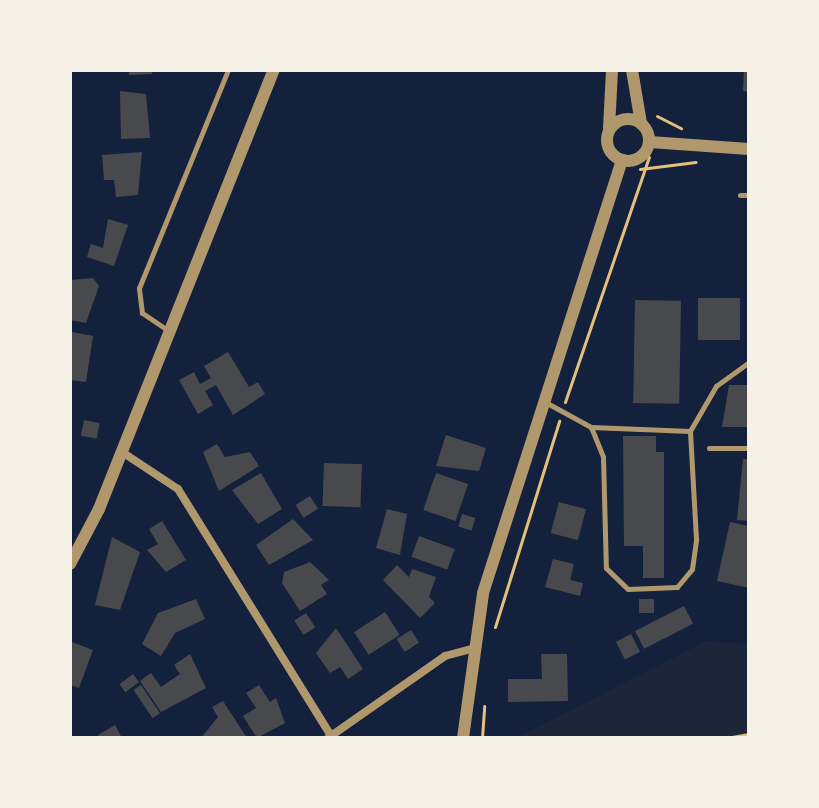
<!DOCTYPE html>
<style>
body{margin:0}
#map{position:relative;width:819px;height:808px;overflow:hidden;background:#14213d;font-family:Helvetica,sans-serif}
div>[style]{position:absolute}
.green>*{inset:0;background:#1d2539}
.building>*{inset:0;background:#48494c;transform-origin:0 0}
.path>*{height:3px;margin:-1.5px;padding:0 1.5px;transform-origin:1.5px;border-radius:1.5px;background:#e5c07b}
.service>*{height:5px;margin:-2.5px;padding:0 2.5px;transform-origin:2.5px;border-radius:2.5px;background:#b1986c}
.minor>*{height:8px;margin:-4px;padding:0 4px;transform-origin:4px;border-radius:4px;background:#b1986c}
.tertiary>*{height:12px;margin:-6px;padding:0 6px;transform-origin:6px;border-radius:6px;background:#b1986c}
.tertiary>.ring{margin:-6px;padding:0;box-sizing:content-box;background:none;border:12px solid #b1986c;border-radius:50%}
span{translate:-50% -50%;white-space:nowrap;text-align:center;line-height:1.15;-webkit-text-stroke:8px #f6f1e7;paint-order:stroke}
.frame{position:absolute;inset:0;border:72px solid #f6f1e7;pointer-events:none}
</style>
<div id="map">
<div class="green">
<i style="clip-path:polygon(706px 641px,749px 644px,749px 738px,517px 738px)"></i>
</div>
<div class="building">
<i style="clip-path:polygon(129px 70px,152px 70px,152px 74px,129px 75px)"></i>
<i style="clip-path:polygon(744px 70px,749px 70px,749px 92px,743px 91px)"></i>
<i style="clip-path:polygon(120px 91px,146px 94px,150px 138px,121px 139px)"></i>
<i style="clip-path:polygon(142px 152px,138px 195px,116px 197px,114px 180px,104px 180px,102px 155px)"></i>
<i style="clip-path:polygon(108px 219px,128px 225px,114px 266px,87px 257px,91px 244px,103px 248px)"></i>
<i style="clip-path:polygon(93px 278px,99px 286px,86px 323px,70px 320px,70px 280px)"></i>
<i style="left:698px;top:298px;width:42px;height:42px"></i>
<i style="left:635px;top:300px;width:46px;height:103px;rotate:1deg"></i>
<i style="clip-path:polygon(72px 332px,93px 336px,86px 382px,70px 380px)"></i>
<i style="clip-path:polygon(228px 352px,249px 387px,258px 382px,265px 394px,233px 415px,216px 385px,205px 391px,213px 405px,198px 414px,179px 380px,194px 372px,200px 384px,211px 378px,204px 366px)"></i>
<i style="clip-path:polygon(729px 385px,749px 385px,749px 427px,722px 427px)"></i>
<i style="left:84px;top:420px;width:16px;height:16px;rotate:11deg"></i>
<i style="clip-path:polygon(446px 435px,486px 448px,479px 471px,436px 466px)"></i>
<i style="clip-path:polygon(623px 436px,656px 436px,656px 452px,664px 452px,664px 578px,643px 578px,643px 546px,624px 546px)"></i>
<i style="clip-path:polygon(217px 444px,225px 457px,250px 452px,259px 466px,219px 491px,203px 452px)"></i>
<i style="clip-path:polygon(743px 459px,749px 459px,749px 521px,737px 520px)"></i>
<i style="left:324px;top:463px;width:38px;height:43px;rotate:2deg"></i>
<i style="clip-path:polygon(261px 473px,282px 509px,258px 524px,232px 490px)"></i>
<i style="left:436px;top:473px;width:34px;height:39px;rotate:19deg"></i>
<i style="left:310px;top:496px;width:15px;height:17px;rotate:58deg"></i>
<i style="left:559px;top:502px;width:28px;height:32px;rotate:15deg"></i>
<i style="clip-path:polygon(387px 509px,407px 514px,400px 555px,376px 548px)"></i>
<i style="left:462px;top:514px;width:14px;height:13px;rotate:17deg"></i>
<i style="clip-path:polygon(293px 519px,313px 540px,269px 565px,256px 545px)"></i>
<i style="clip-path:polygon(162px 521px,186px 560px,166px 572px,147px 550px,158px 544px,149px 529px)"></i>
<i style="clip-path:polygon(730px 522px,749px 526px,749px 588px,717px 581px)"></i>
<i style="left:419px;top:536px;width:38px;height:22px;rotate:20deg"></i>
<i style="clip-path:polygon(112px 537px,140px 552px,120px 610px,95px 605px)"></i>
<i style="clip-path:polygon(553px 559px,574px 564px,570px 580px,583px 583px,580px 596px,545px 587px)"></i>
<i style="clip-path:polygon(310px 562px,329px 580px,321px 585px,327px 594px,300px 611px,282px 583px,284px 572px)"></i>
<i style="clip-path:polygon(397px 565px,409px 577px,412px 569px,436px 577px,429px 597px,435px 603px,420px 618px,383px 580px)"></i>
<i style="clip-path:polygon(196px 599px,205px 619px,175px 633px,161px 656px,142px 644px,158px 613px)"></i>
<i style="left:639px;top:599px;width:15px;height:14px"></i>
<i style="left:684px;top:606px;width:20px;height:55px;rotate:63deg"></i>
<i style="left:385px;top:612px;width:27px;height:37px;rotate:57deg"></i>
<i style="left:306px;top:613px;width:17px;height:14px;rotate:57deg"></i>
<i style="clip-path:polygon(336px 628px,363px 669px,348px 679px,340px 667px,330px 673px,316px 653px)"></i>
<i style="left:411px;top:630px;width:15px;height:17px;rotate:58deg"></i>
<i style="left:631px;top:634px;width:20px;height:17px;rotate:63deg"></i>
<i style="clip-path:polygon(72px 642px,93px 650px,79px 688px,70px 685px)"></i>
<i style="clip-path:polygon(190px 654px,206px 688px,161px 712px,140px 681px,151px 673px,161px 687px,180px 674px,174px 665px)"></i>
<i style="clip-path:polygon(541px 654px,567px 654px,568px 701px,508px 702px,508px 679px,542px 679px)"></i>
<i style="left:133px;top:674px;width:10px;height:17px;rotate:53deg"></i>
<i style="left:141px;top:685px;width:34px;height:9px;rotate:56deg"></i>
<i style="clip-path:polygon(259px 685px,270px 702px,276px 698px,285px 723px,257px 738px,243px 716px,256px 708px,246px 693px)"></i>
<i style="clip-path:polygon(223px 701px,247px 738px,201px 738px,218px 717px,212px 707px)"></i>
<i style="clip-path:polygon(115px 725px,122px 738px,99px 738px,98px 735px)"></i>
</div>
<div class="path">
<i style="left:657px;top:116px;width:27px;rotate:27deg"></i>
<i style="left:640px;top:169px;width:56px;rotate:-7.1deg"></i>
<i style="left:565px;top:402px;width:259px;rotate:-71.1deg"></i>
<i style="left:495px;top:627px;width:216px;rotate:-72.7deg"></i>
<i style="left:482px;top:738px;width:32px;rotate:-86deg"></i>
<i style="left:726px;top:738px;width:23px;rotate:-10deg"></i>
</div>
<div class="service">
<i style="left:740px;top:195px;width:9px"></i>
<i style="left:166px;top:329px;width:29px;rotate:-146deg"></i>
<i style="left:142px;top:313px;width:25px;rotate:-97deg"></i>
<i style="left:139px;top:288px;width:235px;rotate:-67.8deg"></i>
<i style="left:547px;top:403px;width:50px;rotate:28.6deg"></i>
<i style="left:591px;top:427px;width:99px;rotate:2.3deg"></i>
<i style="left:591px;top:427px;width:32px;rotate:68deg"></i>
<i style="left:603px;top:457px;width:111px;rotate:88.5deg"></i>
<i style="left:606px;top:568px;width:30px;rotate:44deg"></i>
<i style="left:628px;top:589px;width:49px;rotate:-2.3deg"></i>
<i style="left:677px;top:587px;width:23px;rotate:-50deg"></i>
<i style="left:692px;top:569px;width:30px;rotate:-82deg"></i>
<i style="left:696px;top:539px;width:108px;rotate:-93.2deg"></i>
<i style="left:690px;top:431px;width:52px;rotate:-60deg"></i>
<i style="left:716px;top:386px;width:41px;rotate:-36deg"></i>
<i style="left:709px;top:448px;width:40px"></i>
</div>
<div class="minor">
<i style="left:122px;top:452px;width:67px;rotate:33.5deg"></i>
<i style="left:178px;top:489px;width:291px;rotate:58.2deg"></i>
<i style="left:328px;top:738px;width:143px;rotate:-35deg"></i>
<i style="left:445px;top:656px;width:28px;rotate:-15deg"></i>
</div>
<div class="tertiary">
<i style="left:632px;top:70px;width:54px;rotate:80.4deg"></i>
<i class="ring" style="left:607px;top:119px;width:30px;height:30px"></i>
<i style="left:609px;top:128px;width:58px;rotate:-87deg"></i>
<i style="left:650px;top:142px;width:99px;rotate:4deg"></i>
<i style="left:70px;top:564px;width:62px;rotate:-62.2deg"></i>
<i style="left:99px;top:509px;width:473px;rotate:-68.3deg"></i>
<i style="left:463px;top:738px;width:146px;rotate:-82.1deg"></i>
<i style="left:483px;top:593px;width:455px;rotate:-72.2deg"></i>
</div>
<div class="frame"></div>
</div>
